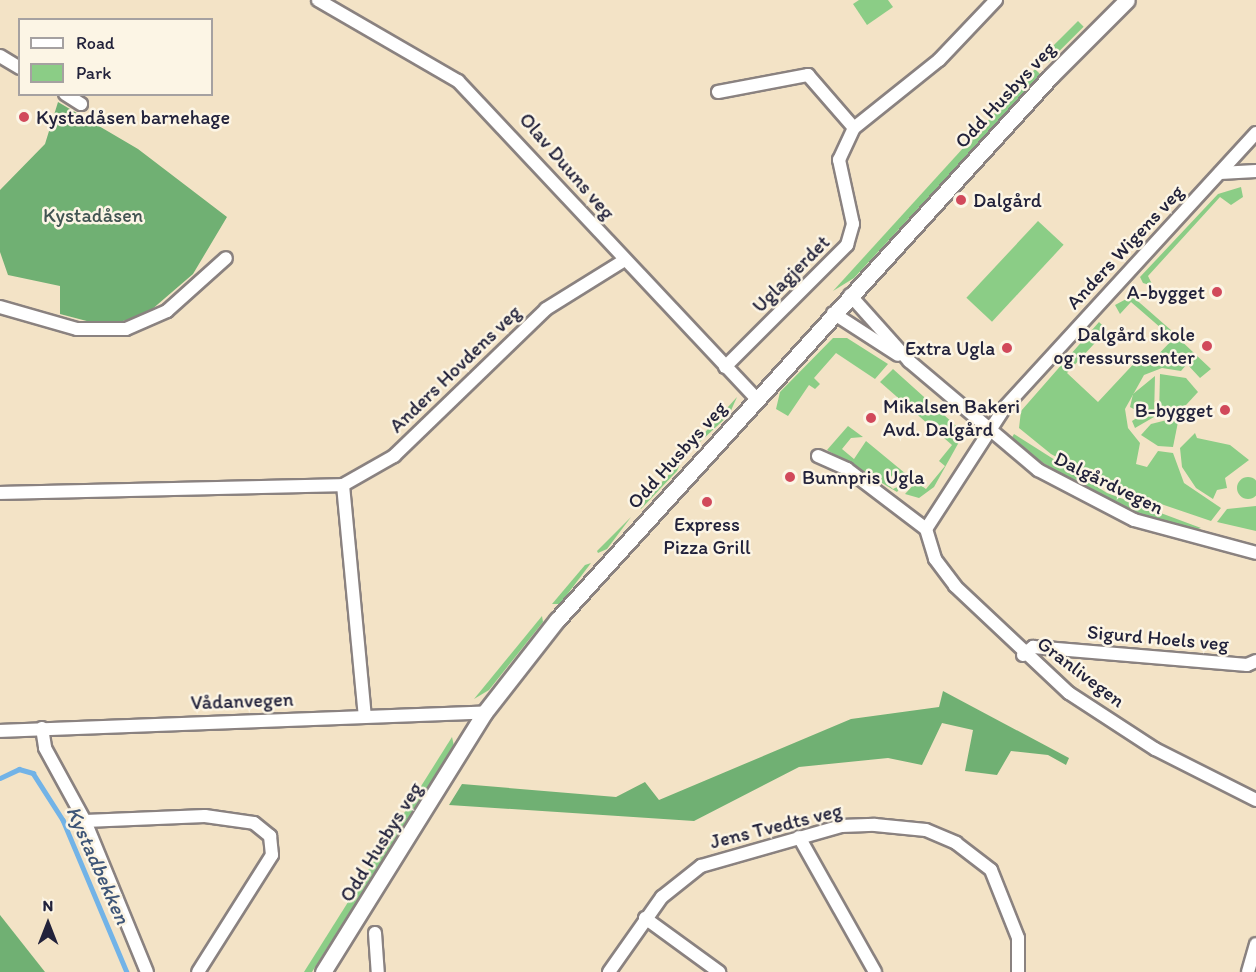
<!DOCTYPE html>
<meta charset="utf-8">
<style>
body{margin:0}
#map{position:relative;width:1256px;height:972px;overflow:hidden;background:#f3e3c6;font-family:Itim,sans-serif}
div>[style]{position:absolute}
.green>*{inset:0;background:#8bcd86;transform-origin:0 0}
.round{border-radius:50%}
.forest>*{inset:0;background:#70b073}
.stream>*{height:4.5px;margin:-2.25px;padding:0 2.25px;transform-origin:2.25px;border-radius:2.25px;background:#72b3e7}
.roads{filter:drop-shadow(2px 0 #8a8280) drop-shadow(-2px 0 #8a8280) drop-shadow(0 2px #8a8280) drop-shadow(0 -2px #8a8280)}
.minor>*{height:12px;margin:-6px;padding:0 6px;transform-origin:6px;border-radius:6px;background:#fff}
.tertiary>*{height:15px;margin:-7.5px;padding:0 7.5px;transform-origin:7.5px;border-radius:7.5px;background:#fff}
.dots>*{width:16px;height:16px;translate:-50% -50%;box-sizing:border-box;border:3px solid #fcf5e5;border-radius:50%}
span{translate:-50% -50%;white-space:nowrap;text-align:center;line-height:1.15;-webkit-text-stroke:5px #fcf5e5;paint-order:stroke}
.street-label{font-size:20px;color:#22223b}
.poi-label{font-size:20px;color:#22223b}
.left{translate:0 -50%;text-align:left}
.right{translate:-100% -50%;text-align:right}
.park-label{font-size:20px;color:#425552}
.water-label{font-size:21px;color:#3e5577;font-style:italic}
.legend{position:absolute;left:18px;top:18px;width:195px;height:78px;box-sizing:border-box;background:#fcf5e5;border:2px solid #a5a1a1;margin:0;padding:8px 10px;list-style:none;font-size:18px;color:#22223b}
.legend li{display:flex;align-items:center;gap:12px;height:30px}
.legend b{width:30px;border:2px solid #a5a1a1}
.north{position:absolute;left:18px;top:894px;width:60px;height:60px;-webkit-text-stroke:4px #fcf5e5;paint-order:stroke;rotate:0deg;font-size:16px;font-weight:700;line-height:24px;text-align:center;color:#22223b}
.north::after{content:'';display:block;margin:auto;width:21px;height:27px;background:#22223b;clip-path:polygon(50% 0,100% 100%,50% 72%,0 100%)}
</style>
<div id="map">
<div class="green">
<i style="clip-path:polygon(859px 0,888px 0,893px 7px,867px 25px,853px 4px)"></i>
<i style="left:1078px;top:21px;width:8px;height:51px;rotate:45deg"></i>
<i style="clip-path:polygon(1035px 69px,1041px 75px,854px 278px,833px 291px)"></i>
<i style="clip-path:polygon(1241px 187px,1243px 197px,1231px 205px,1220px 197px,1148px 276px,1153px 286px,1143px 283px,1140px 277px,1218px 194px)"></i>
<i style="left:1038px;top:221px;width:35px;height:105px;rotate:43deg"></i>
<i style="clip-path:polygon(1132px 296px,1172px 331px,1169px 335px,1131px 302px,1120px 314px,1115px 305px)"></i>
<i style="clip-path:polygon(1099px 322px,1107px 330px,1067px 373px,1098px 402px,1140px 357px,1148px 365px,1176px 336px,1211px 369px,1200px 378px,1187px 364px,1181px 371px,1162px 368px,1144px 375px,1125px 409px,1128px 428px,1140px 443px,1136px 464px,1147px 467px,1158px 451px,1173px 453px,1184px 483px,1221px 508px,1211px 521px,1111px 487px,1051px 454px,1019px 428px,1021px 411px)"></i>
<i style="clip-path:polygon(833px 338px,847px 338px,888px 364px,875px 379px,836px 353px,814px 378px,820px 384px,815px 389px,809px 385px,788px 416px,776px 409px,780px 392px)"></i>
<i style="clip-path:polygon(893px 369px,964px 433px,934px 487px,919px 498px,905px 494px,916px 482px,926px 489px,945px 466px,939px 461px,952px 445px,880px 382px)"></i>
<i style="clip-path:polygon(1160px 374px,1186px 378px,1198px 392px,1186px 405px,1159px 416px)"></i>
<i style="clip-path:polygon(1155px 376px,1154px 417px,1135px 428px,1132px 421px,1143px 414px,1130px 407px,1133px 394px)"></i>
<i style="clip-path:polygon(737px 397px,729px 415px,689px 452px,689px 450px)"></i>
<i style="clip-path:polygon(1179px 417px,1173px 447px,1158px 446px,1141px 435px,1151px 424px)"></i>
<i style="clip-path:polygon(848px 426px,863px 437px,851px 438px,842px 449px,854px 459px,866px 441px,906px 474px,906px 480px,895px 472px,886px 483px,893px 489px,903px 484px,897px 492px,827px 450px)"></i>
<i style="clip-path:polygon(1195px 433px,1197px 438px,1230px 445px,1249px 460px,1225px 478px,1227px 488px,1217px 490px,1213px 499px,1196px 488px,1182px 467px,1180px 448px)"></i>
<i style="clip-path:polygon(1014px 434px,1107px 493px,1201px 528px,1192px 531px,1146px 517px,1094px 495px,1018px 447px,1011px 439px)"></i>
<i style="clip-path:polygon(681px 462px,677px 471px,641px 509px,639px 506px)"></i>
<i class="round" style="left:1237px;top:477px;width:22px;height:22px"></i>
<i style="clip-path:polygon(1256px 506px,1256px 531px,1217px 522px,1227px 509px)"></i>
<i style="clip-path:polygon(631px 517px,607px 549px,598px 553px,597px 551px)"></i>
<i style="clip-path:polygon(591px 563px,560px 604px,552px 604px,585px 565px)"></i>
<i style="clip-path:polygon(542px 616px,543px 622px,489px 690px,474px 699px)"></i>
<i style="clip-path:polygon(452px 737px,454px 746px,401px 831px,312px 972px,304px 972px)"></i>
</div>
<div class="forest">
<i style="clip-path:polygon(58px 102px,138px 149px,227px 217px,193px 274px,143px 317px,102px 325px,60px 314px,60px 286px,8px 275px,0 252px,0 190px,45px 144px)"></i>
<i style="clip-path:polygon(943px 691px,1069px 758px,1066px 765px,1048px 755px,1011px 751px,997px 775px,965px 771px,973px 730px,942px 723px,922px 765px,888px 758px,799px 767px,694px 821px,449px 805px,462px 784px,616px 797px,645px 782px,659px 800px,851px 719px,939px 707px)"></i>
<i style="clip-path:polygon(0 915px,45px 972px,0 972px)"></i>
</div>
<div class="stream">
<i style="left:0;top:778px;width:21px;rotate:-25deg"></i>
<i style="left:19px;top:769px;width:15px;rotate:16deg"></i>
<i style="left:33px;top:773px;width:56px;rotate:57.4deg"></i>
<i style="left:63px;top:820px;width:165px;rotate:67.2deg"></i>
</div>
<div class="roads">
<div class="minor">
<i style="left:318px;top:0;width:162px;rotate:30.1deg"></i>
<i style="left:458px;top:81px;width:435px;rotate:46.8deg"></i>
<i style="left:0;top:56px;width:23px;rotate:31deg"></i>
<i style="left:718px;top:92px;width:92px;rotate:-10.7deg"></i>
<i style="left:808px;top:75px;width:70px;rotate:49deg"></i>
<i style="left:65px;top:94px;width:19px;rotate:32deg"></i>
<i style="left:1256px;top:133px;width:372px;rotate:132.5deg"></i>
<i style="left:1005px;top:407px;width:145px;rotate:122.9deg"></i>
<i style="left:926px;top:529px;width:31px;rotate:73deg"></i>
<i style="left:935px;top:559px;width:34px;rotate:53deg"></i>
<i style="left:955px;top:586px;width:156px;rotate:43.2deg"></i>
<i style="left:1069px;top:693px;width:103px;rotate:33.1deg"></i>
<i style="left:1155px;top:749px;width:113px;rotate:26.8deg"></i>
<i style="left:1220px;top:173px;width:36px;rotate:-3deg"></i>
<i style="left:850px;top:295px;width:89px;rotate:48.2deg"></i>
<i style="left:909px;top:361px;width:169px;rotate:40.2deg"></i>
<i style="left:1038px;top:470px;width:108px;rotate:27.5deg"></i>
<i style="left:1134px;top:520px;width:126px;rotate:15.1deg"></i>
<i style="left:0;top:307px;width:80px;rotate:15.9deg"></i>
<i style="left:77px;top:329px;width:49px"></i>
<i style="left:126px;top:329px;width:45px;rotate:-23.7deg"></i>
<i style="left:167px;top:311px;width:79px;rotate:-41.9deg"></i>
<i style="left:833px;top:313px;width:77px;rotate:32.9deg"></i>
<i style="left:725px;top:367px;width:173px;rotate:-45deg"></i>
<i style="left:847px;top:245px;width:22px;rotate:-74deg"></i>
<i style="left:853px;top:224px;width:66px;rotate:-102.3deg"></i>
<i style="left:839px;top:160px;width:35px;rotate:-65deg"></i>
<i style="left:854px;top:128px;width:109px;rotate:-38.7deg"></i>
<i style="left:939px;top:60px;width:83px;rotate:-46.5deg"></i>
<i style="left:818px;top:456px;width:32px;rotate:24deg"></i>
<i style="left:847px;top:469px;width:99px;rotate:37.2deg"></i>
<i style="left:343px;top:485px;width:232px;rotate:84.6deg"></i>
<i style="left:0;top:493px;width:343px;rotate:-1.3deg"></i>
<i style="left:343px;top:485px;width:59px;rotate:-29.6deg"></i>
<i style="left:394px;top:456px;width:211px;rotate:-44deg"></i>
<i style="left:546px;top:309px;width:91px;rotate:-31.9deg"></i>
<i style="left:1023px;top:655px;width:13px;rotate:-39deg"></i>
<i style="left:1033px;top:647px;width:215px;rotate:4.8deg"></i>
<i style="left:1247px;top:665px;width:10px;rotate:-24deg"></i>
<i style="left:42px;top:728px;width:20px;rotate:81deg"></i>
<i style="left:45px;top:748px;width:83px;rotate:61.3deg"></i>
<i style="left:85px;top:821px;width:163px;rotate:67.7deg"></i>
<i style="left:0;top:731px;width:485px;rotate:-2.2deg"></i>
<i style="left:85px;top:821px;width:120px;rotate:-2.4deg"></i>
<i style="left:205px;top:816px;width:49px;rotate:8.1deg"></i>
<i style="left:254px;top:823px;width:21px;rotate:39deg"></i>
<i style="left:270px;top:836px;width:19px;rotate:84deg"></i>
<i style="left:272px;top:855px;width:138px;rotate:122.3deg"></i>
<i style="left:799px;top:837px;width:155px;rotate:60.6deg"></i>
<i style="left:645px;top:918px;width:92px;rotate:36.1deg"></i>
<i style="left:375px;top:933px;width:39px;rotate:86deg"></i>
<i style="left:609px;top:972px;width:92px;rotate:-54.8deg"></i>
<i style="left:662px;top:897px;width:50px;rotate:-38.5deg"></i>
<i style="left:701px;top:866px;width:146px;rotate:-15.9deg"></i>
<i style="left:841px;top:826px;width:34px;rotate:-2deg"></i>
<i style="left:875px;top:825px;width:51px;rotate:5.6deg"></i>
<i style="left:926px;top:830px;width:33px;rotate:23deg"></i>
<i style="left:956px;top:843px;width:44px;rotate:37.6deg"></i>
<i style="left:991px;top:870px;width:73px;rotate:68.3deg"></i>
<i style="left:1018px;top:938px;width:34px;rotate:90deg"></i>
<i style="left:1248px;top:972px;width:29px;rotate:-74deg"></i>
</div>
<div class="tertiary">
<i style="left:323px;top:972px;width:306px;rotate:-58.1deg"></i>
<i style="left:485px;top:712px;width:117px;rotate:-52deg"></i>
<i style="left:557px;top:620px;width:735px;rotate:-47.76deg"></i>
<i style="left:1051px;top:76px;width:107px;rotate:-45deg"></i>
</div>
</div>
<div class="dots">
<i style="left:24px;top:117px;background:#d1495b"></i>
<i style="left:961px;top:200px;background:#d1495b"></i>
<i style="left:1217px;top:292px;background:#d1495b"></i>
<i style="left:1207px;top:346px;background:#d1495b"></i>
<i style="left:1007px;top:348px;background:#d1495b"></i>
<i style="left:1225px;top:410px;background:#d1495b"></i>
<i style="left:871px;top:418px;background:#d1495b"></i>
<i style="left:790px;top:477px;background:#d1495b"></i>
<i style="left:707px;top:502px;background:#d1495b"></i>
</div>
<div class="street-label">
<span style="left:1005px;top:95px;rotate:-47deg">Odd Husbys veg</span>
<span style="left:567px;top:166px;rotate:49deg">Olav Duuns veg</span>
<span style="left:1125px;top:247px;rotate:-47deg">Anders Wigens veg</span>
<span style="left:791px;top:274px;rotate:-45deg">Uglagjerdet</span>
<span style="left:455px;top:369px;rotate:-44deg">Anders Hovdens veg</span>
<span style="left:677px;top:455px;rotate:-48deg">Odd Husbys veg</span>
<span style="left:1109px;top:483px;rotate:26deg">Dalgårdvegen</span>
<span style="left:1158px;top:638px;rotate:5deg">Sigurd Hoels veg</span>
<span style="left:1081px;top:672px;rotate:37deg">Granlivegen</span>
<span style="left:242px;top:701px;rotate:-2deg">Vådanvegen</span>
<span style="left:776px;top:826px;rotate:-14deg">Jens Tvedts veg</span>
<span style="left:381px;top:842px;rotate:-58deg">Odd Husbys veg</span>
</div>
<div class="poi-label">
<span class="left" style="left:36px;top:117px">Kystadåsen barnehage</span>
<span class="left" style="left:973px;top:200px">Dalgård</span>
<span class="right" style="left:1205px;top:292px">A-bygget</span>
<span class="right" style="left:1195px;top:346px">Dalgård skole<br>og ressurssenter</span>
<span class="right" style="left:995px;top:348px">Extra Ugla</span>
<span class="left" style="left:883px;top:418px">Mikalsen Bakeri<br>Avd. Dalgård</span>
<span class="right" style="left:1213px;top:410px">B-bygget</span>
<span class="left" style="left:802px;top:477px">Bunnpris Ugla</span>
<span style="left:707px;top:536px">Express<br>Pizza Grill</span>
</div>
<div class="park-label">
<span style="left:93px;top:215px">Kystadåsen</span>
</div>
<div class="water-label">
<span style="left:98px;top:865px;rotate:66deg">Kystadbekken</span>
</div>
<ul class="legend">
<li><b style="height:8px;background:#fff"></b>Road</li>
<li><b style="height:16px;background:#8bcd86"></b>Park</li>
</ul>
<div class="north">N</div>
</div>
